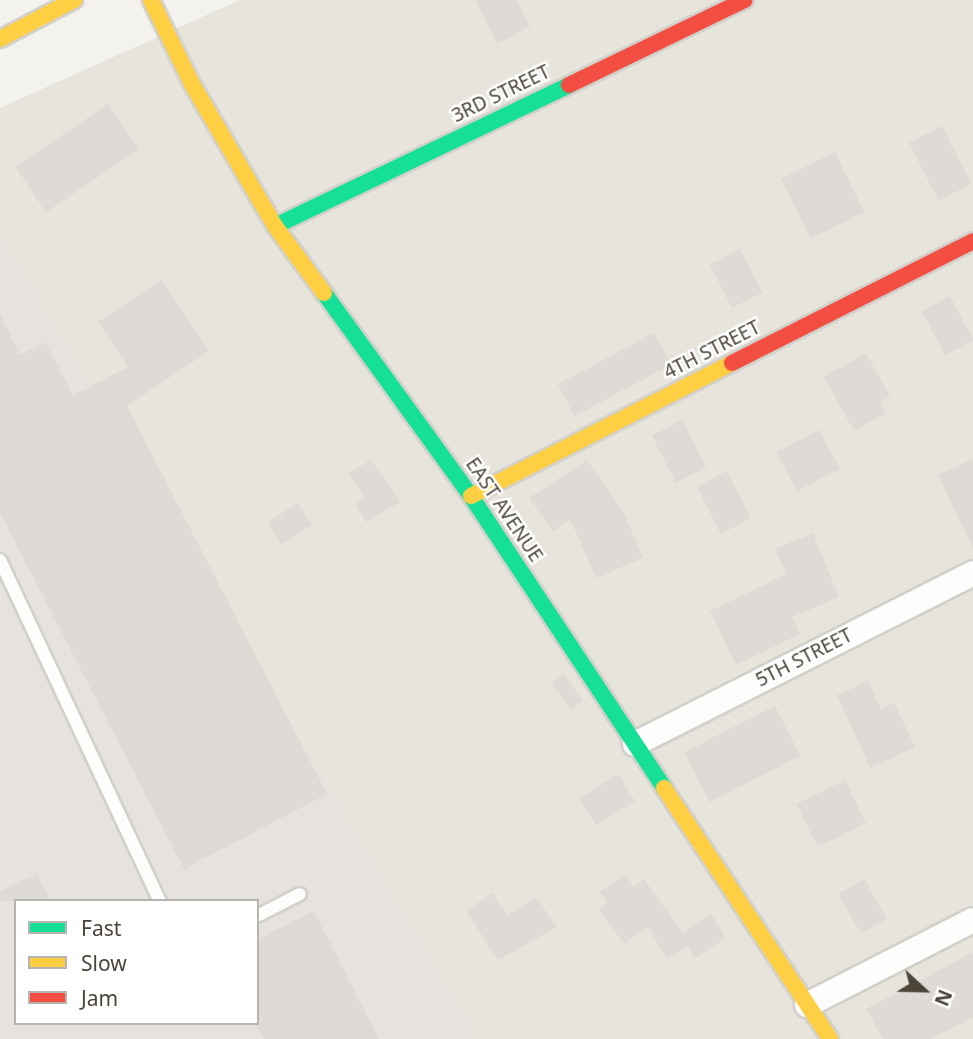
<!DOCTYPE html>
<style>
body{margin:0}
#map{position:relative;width:973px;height:1039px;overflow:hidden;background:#f4f2ee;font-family:"Noto Sans",sans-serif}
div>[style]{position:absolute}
.residential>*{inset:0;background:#e7e4dc}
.industrial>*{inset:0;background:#e6e2de}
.building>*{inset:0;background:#dedbd6;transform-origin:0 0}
.roads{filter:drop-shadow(2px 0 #d2d0cb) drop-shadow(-2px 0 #d2d0cb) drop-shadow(0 2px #d2d0cb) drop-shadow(0 -2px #d2d0cb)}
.lane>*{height:12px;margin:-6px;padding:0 6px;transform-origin:6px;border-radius:6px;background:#fdfdfc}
.street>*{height:24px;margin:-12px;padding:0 12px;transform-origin:12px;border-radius:12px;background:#fdfdfc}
.fast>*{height:16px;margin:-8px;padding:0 8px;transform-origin:8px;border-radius:8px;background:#16e098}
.slow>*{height:16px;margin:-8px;padding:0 8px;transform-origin:8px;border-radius:8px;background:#ffcf43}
.jam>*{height:16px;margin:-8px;padding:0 8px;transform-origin:8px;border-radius:8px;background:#f24e42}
span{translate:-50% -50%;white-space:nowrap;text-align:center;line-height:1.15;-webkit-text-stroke:5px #fff;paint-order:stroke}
.street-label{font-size:19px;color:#4b4439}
.legend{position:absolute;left:14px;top:899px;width:245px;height:126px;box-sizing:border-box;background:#fff;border:2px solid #b7b4b0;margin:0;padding:9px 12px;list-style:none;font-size:21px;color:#4b4439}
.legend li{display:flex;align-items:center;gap:14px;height:35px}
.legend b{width:35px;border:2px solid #b7b4b0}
.north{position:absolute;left:889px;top:955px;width:70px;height:70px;-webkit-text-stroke:5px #fff;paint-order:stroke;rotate:112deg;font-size:19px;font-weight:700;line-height:28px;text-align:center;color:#4b4439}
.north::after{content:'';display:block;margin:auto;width:24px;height:32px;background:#4b4439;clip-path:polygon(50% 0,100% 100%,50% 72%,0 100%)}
</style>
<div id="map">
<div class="residential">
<i style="clip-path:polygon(240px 0,973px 0,973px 1039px,479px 1039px,0 232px,0 108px)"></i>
</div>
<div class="industrial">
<i style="clip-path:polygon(evenodd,0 232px,479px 1039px,0 1039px,0 232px,16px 901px,257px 901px,257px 1023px,16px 1023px,16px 901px)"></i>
</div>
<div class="building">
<i style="clip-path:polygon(475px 0,517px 0,530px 26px,497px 44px)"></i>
<i style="left:108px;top:104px;width:55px;height:112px;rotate:56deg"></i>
<i style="left:942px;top:126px;width:65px;height:37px;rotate:63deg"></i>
<i style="left:835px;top:152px;width:67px;height:60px;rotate:64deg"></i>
<i style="left:740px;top:249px;width:49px;height:34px;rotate:63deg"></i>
<i style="clip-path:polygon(161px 280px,209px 351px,127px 406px,327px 794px,184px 869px,0 513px,0 314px,20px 355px,45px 342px,73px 395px,128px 367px,98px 322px)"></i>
<i style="left:950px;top:296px;width:50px;height:32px;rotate:62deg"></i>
<i style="left:654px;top:333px;width:36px;height:109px;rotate:62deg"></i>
<i style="clip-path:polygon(866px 353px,890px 396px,880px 402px,886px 413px,854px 431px,824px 377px)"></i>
<i style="left:682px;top:420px;width:53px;height:34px;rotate:63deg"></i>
<i style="left:819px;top:430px;width:44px;height:48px;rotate:62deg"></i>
<i style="clip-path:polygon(973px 459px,973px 549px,938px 475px)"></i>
<i style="clip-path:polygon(371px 460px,400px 502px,366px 522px,355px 504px,365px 498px,349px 473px)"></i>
<i style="clip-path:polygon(587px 460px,624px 513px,643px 558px,596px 578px,570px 519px,553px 531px,529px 498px)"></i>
<i style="left:727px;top:471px;width:53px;height:34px;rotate:63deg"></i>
<i style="left:298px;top:503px;width:26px;height:36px;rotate:58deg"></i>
<i style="clip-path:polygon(813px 533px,839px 597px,792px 617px,800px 634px,736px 665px,710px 611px,786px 574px,775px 549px)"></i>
<i style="left:564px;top:674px;width:33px;height:15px;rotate:55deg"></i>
<i style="clip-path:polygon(868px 681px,881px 709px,894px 702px,915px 747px,870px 768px,837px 695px)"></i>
<i style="left:775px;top:706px;width:56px;height:102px;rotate:63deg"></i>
<i style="left:618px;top:774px;width:32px;height:46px;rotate:58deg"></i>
<i style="left:845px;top:780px;width:48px;height:54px;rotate:64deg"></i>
<i style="clip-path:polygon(37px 873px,50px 901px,0 901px,0 891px)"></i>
<i style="clip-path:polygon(625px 874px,634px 887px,644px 879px,683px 933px,711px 914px,726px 938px,695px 958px,688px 946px,667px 959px,648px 927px,624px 944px,598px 909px,607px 902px,600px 892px)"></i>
<i style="left:864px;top:879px;width:46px;height:30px;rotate:60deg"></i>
<i style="clip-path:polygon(492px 893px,507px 916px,536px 897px,557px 927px,498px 960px,466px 911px)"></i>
<i style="clip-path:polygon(314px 911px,379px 1039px,264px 1039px,257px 1026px,257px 940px)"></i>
<i style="clip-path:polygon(973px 952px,973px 1018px,929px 1039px,883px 1039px,866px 1009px)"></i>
</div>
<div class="roads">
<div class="lane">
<i style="left:0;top:560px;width:377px;rotate:64.9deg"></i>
<i style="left:257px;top:916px;width:48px;rotate:-27.1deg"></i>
</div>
<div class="street">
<i style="left:635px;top:744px;width:379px;rotate:-26.8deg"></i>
<i style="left:807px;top:1005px;width:186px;rotate:-27.1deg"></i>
</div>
<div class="fast">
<i style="left:275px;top:226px;width:326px;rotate:-25.6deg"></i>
<i style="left:324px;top:293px;width:251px;rotate:54.1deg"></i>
<i style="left:471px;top:496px;width:350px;rotate:56.5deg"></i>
</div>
<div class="slow">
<i style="left:151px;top:0;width:93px;rotate:64deg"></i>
<i style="left:192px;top:84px;width:164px;rotate:59.7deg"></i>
<i style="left:275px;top:226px;width:83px;rotate:53.8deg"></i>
<i style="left:0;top:39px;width:84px;rotate:-27.8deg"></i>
<i style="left:471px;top:496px;width:293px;rotate:-27deg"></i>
<i style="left:664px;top:788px;width:301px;rotate:56.5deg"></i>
</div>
<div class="jam">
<i style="left:569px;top:85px;width:195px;rotate:-25.8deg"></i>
<i style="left:732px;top:363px;width:270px;rotate:-26.8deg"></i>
</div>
</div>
<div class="street-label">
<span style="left:501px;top:94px;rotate:-26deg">3RD STREET</span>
<span style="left:712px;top:350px;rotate:-27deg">4TH STREET</span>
<span style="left:504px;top:510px;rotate:56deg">EAST AVENUE</span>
<span style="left:804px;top:658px;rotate:-27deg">5TH STREET</span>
</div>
<ul class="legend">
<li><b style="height:9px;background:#16e098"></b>Fast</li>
<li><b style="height:9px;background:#ffcf43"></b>Slow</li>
<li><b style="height:9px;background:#f24e42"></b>Jam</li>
</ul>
<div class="north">N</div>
</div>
